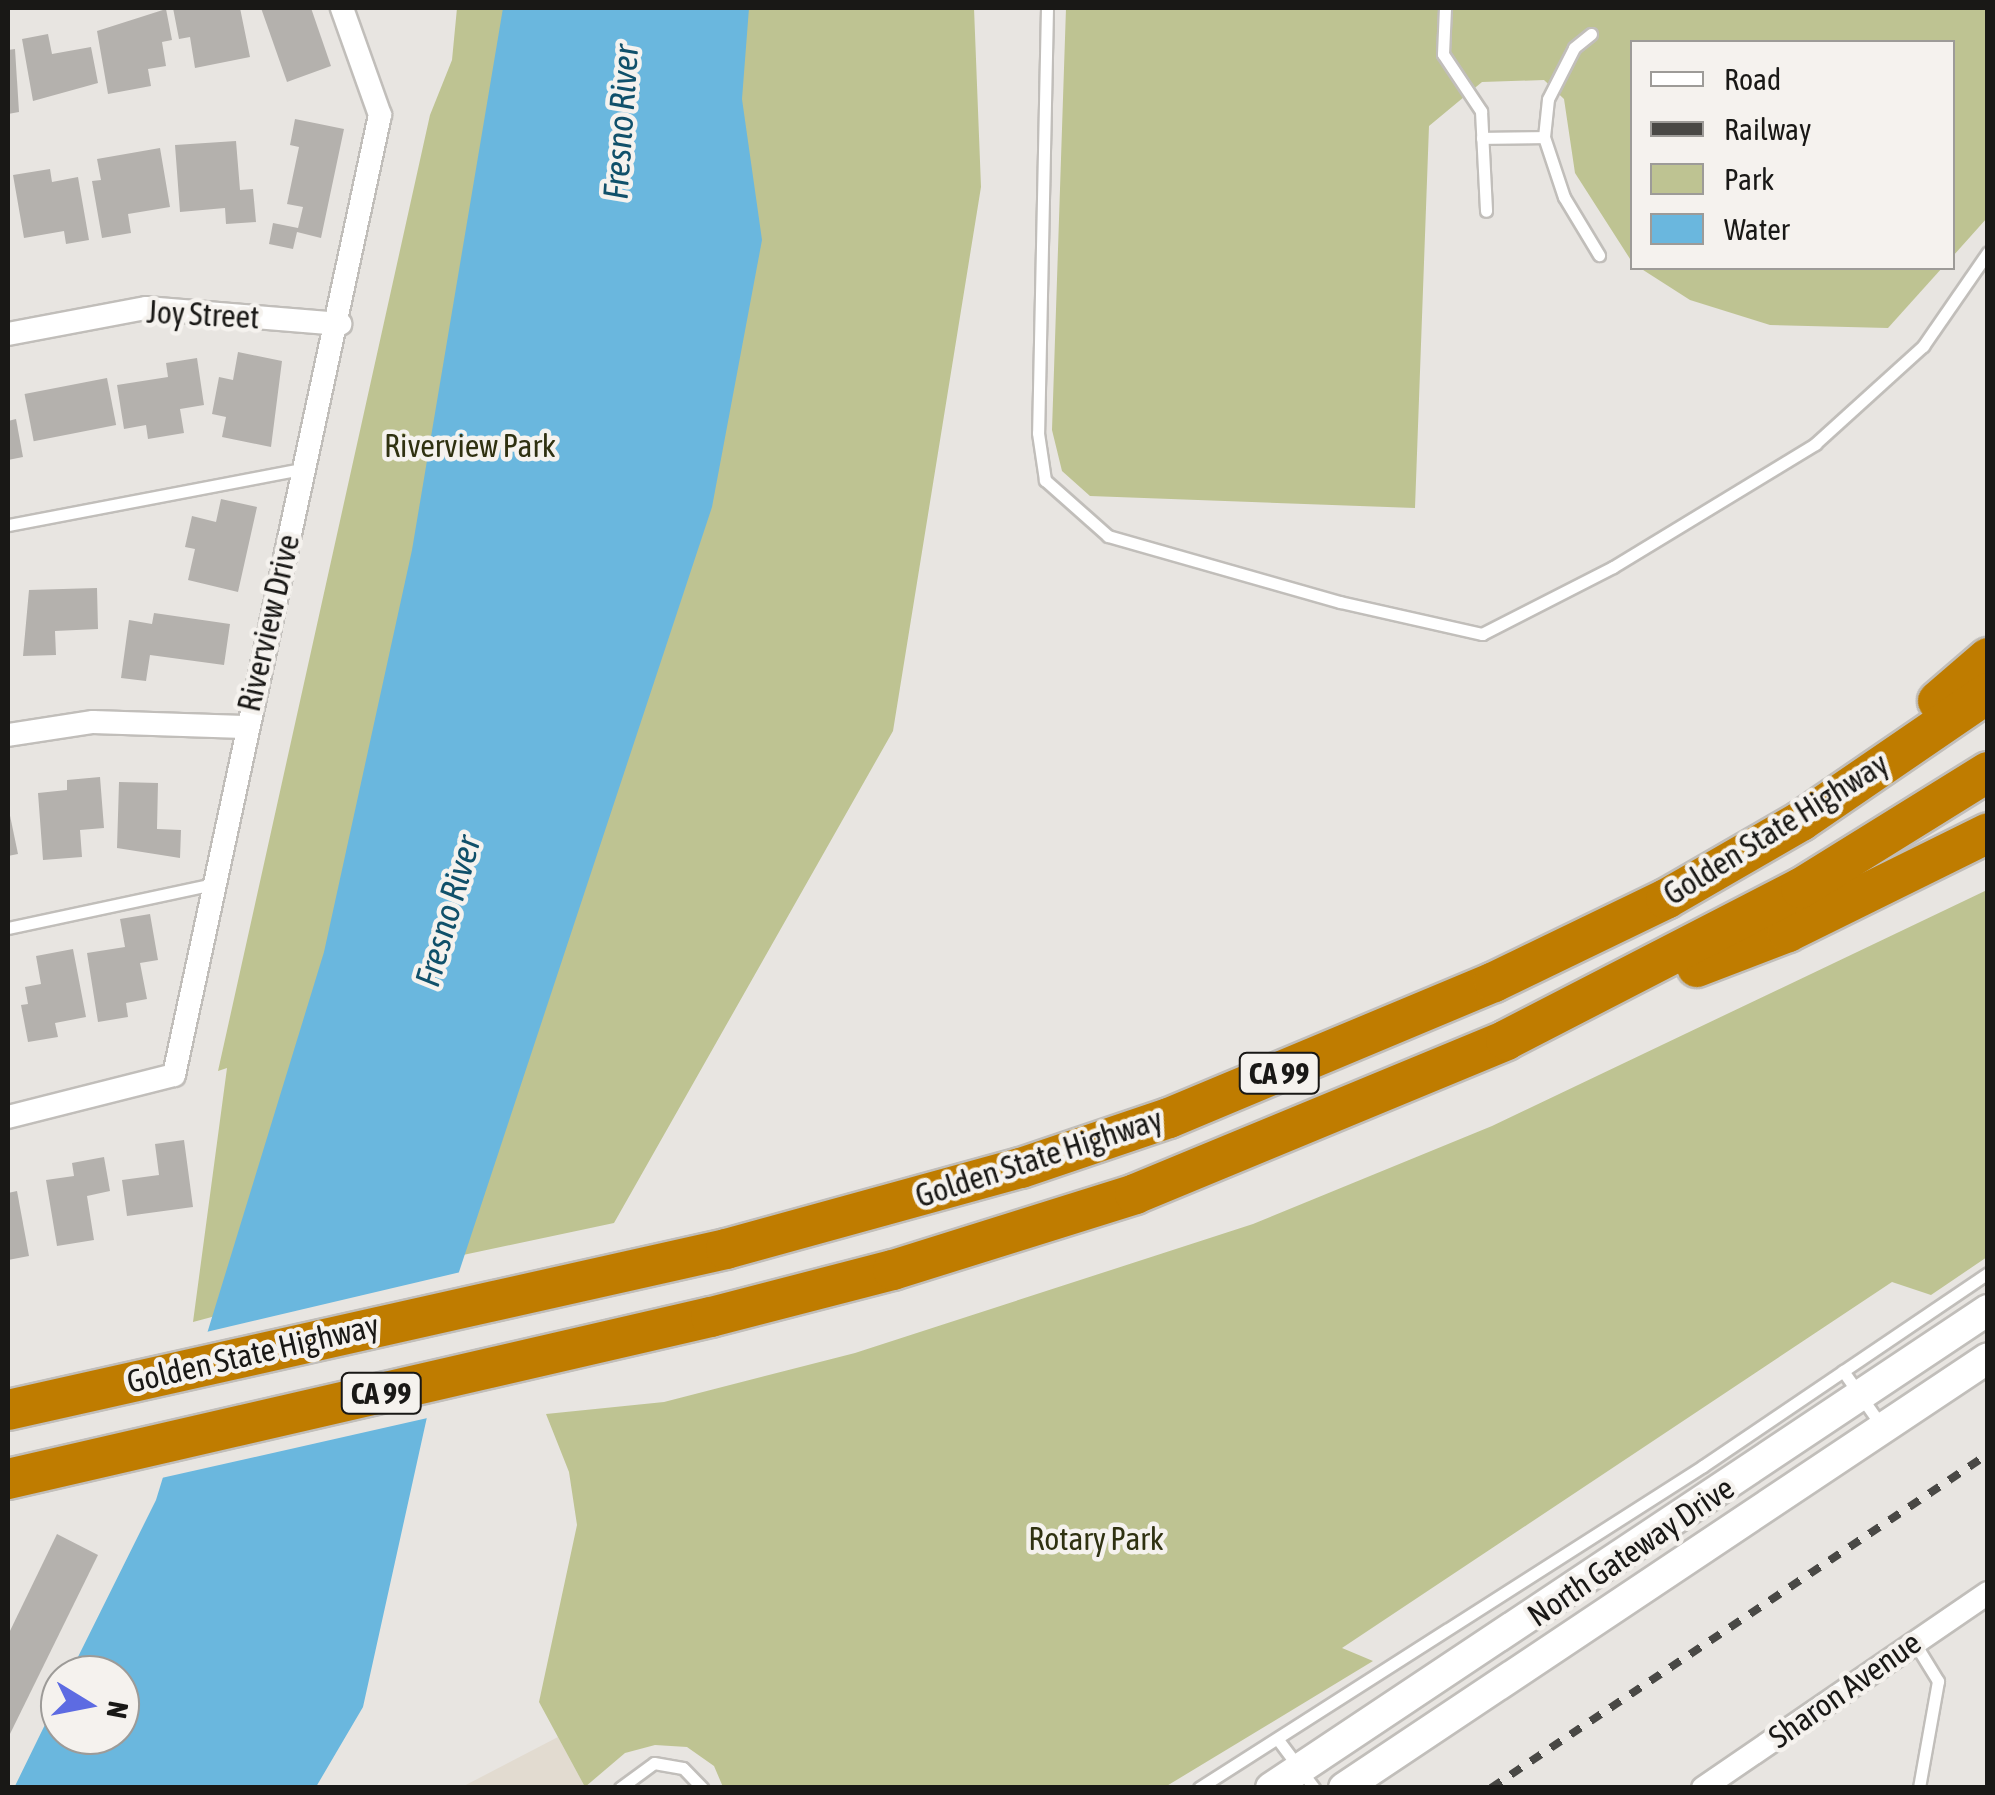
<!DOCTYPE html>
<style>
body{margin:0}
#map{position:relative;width:1995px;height:1795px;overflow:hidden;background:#e8e5e1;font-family:"Asap Condensed",sans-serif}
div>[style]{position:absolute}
.built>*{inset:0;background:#e2dbd0}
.green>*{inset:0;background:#bec392}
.water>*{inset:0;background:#6ab7de}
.pier>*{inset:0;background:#e8e5e1}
.building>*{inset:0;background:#b4b1ad;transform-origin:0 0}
.roads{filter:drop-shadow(2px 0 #c1beba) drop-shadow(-2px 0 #c1beba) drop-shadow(0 2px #c1beba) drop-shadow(0 -2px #c1beba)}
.lane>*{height:11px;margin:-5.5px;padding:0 5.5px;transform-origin:5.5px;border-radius:5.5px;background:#fff}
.street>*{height:22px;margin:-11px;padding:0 11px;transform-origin:11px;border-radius:11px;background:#fff}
.secondary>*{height:30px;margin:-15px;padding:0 15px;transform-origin:15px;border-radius:15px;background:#fff}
.highway>*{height:40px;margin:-20px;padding:0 20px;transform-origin:20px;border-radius:20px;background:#bf7c00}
.rail>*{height:8px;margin-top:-4px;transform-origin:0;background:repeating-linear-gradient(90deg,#494845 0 12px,transparent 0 24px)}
span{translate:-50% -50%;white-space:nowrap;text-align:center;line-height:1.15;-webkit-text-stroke:9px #f5f2ee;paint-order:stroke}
.shield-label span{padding:2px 8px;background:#f5f2ee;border:2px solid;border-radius:8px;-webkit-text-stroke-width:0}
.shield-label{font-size:30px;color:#191816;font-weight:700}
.street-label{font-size:32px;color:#191816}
.park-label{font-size:32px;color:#2f3111}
.water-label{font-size:35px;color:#10506a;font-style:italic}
.frame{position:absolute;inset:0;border:10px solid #191816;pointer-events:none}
.legend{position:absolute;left:1630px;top:40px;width:325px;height:230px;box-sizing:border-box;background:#f5f2ee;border:2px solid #9d9b98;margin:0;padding:12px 18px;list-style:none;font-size:30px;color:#191816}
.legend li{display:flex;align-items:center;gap:20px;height:50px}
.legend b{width:50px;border:2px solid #9d9b98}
.north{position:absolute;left:40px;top:1655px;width:100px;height:100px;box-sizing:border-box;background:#f5f2ee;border:2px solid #9d9b98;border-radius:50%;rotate:100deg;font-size:28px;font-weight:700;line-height:40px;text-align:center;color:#191816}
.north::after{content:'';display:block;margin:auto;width:35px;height:45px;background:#5d6be2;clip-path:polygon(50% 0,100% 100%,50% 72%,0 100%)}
</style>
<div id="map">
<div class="built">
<i style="clip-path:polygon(558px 1737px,585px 1787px,460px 1788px)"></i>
</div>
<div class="green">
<i style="clip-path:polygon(457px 8px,974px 8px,981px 187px,893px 731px,614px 1223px,369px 1275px,193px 1322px,227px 1068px,218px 1071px,430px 115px,452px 60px)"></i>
<i style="clip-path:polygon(1066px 8px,1987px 8px,1987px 218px,1953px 256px,1952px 42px,1632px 42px,1632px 262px,1575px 173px,1564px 99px,1544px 80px,1482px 82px,1429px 126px,1415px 508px,1090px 496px,1062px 471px,1052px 430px)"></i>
<i style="clip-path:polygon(1640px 268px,1942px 268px,1888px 328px,1770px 325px,1690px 300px)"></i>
<i style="clip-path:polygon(1987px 890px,1987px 1257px,1931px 1295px,1892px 1282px,1342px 1648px,1373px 1661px,1165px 1787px,723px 1787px,714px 1766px,687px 1747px,655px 1745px,625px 1753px,585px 1787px,539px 1702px,577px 1525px,569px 1472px,546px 1414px,664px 1402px,855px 1353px,1253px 1224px,1492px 1126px)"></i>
</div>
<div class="water">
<i style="clip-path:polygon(503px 8px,749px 8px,742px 99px,762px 240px,712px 507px,459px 1272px,363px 1707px,316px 1787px,14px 1788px,60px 1694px,60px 1735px,120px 1735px,120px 1675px,69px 1675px,156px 1500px,324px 952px,412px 550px)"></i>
</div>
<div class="pier">
<i style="clip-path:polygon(465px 1271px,432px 1417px,157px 1479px,202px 1333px)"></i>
</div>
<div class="building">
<i style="clip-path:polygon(173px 8px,240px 8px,250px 57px,195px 68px,190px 37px,179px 39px)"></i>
<i style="clip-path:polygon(261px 8px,311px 8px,331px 66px,287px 82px)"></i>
<i style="clip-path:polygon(166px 9px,172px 40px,162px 42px,166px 66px,148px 69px,151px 86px,108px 94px,97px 31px)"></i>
<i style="clip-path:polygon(48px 34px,52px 54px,91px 47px,98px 83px,33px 101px,22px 39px)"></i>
<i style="clip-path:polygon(15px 49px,19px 112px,8px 114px,8px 50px)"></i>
<i style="clip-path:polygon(295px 119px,344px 129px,321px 238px,297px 232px,293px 249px,269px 244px,273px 223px,298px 228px,303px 207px,287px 204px,299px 147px,290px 145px)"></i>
<i style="clip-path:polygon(236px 141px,240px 190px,253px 189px,256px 222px,226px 224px,225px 208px,180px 212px,175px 145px)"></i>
<i style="clip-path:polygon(160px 148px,170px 207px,128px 214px,131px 233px,102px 238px,92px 181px,101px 180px,97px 159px)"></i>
<i style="clip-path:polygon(50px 169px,52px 182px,78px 177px,89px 240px,66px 244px,64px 231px,24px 238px,13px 175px)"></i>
<i style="clip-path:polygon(238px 352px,282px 361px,271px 447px,222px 437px,226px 417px,212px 414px,219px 377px,233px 380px)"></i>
<i style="clip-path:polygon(197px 358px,204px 405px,180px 409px,184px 433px,148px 439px,146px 425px,124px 429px,117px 385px,168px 377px,166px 363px)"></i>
<i style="left:107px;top:378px;width:48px;height:84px;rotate:79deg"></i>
<i style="clip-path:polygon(16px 419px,23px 457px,8px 460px,8px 421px)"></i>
<i style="clip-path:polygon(221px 499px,257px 507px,238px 592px,188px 580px,195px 549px,185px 547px,192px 516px,216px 522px)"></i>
<i style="clip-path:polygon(97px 588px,98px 629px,55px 631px,56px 655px,23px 656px,29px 590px)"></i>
<i style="clip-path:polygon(154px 613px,230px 624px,224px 665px,150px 655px,146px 681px,121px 678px,129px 620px,152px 624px)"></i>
<i style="clip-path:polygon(100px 777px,104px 828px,80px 830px,82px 857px,43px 860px,38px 793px,67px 790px,67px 780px)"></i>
<i style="clip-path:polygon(119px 782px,158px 783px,157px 829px,181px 830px,180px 858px,117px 848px)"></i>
<i style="clip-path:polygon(8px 806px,18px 854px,8px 856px)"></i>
<i style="clip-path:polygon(150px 914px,158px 960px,140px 963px,147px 999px,126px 1003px,128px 1017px,98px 1022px,87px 953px,125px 947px,120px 919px)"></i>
<i style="clip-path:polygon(73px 949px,86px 1017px,55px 1023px,58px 1037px,28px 1042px,21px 1005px,28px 1004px,25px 987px,41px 984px,36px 956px)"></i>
<i style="clip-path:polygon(184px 1140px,193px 1207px,127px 1216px,122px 1180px,159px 1175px,155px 1144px)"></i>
<i style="clip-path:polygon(104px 1157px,110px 1191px,87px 1196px,94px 1240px,57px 1246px,46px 1180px,74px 1176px,72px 1163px)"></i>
<i style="clip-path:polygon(17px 1191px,29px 1256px,8px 1260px,8px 1193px)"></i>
<i style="clip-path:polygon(57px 1534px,98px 1555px,8px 1738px,8px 1635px)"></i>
</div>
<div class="roads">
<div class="lane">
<i style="left:1047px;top:8px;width:425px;rotate:91.2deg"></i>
<i style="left:1038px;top:433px;width:48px;rotate:81.5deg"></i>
<i style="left:1045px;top:480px;width:84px;rotate:41.6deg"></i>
<i style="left:1108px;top:536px;width:241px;rotate:15.9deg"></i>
<i style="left:1340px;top:602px;width:146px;rotate:12.7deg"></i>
<i style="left:1482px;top:634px;width:147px;rotate:-27.1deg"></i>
<i style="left:1613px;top:567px;width:237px;rotate:-31.3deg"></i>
<i style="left:1815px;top:444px;width:146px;rotate:-42.2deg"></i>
<i style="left:1923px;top:346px;width:114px;rotate:-55.3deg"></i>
<i style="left:1445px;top:8px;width:46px;rotate:92.5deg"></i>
<i style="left:1443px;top:54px;width:69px;rotate:56.3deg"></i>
<i style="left:1481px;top:111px;width:100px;rotate:87.1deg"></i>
<i style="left:1591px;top:34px;width:22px;rotate:141deg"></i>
<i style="left:1574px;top:48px;width:57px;rotate:117deg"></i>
<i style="left:1548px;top:99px;width:38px;rotate:96deg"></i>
<i style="left:1544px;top:137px;width:63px;rotate:71.6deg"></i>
<i style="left:1564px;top:197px;width:68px;rotate:58.9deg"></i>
<i style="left:1482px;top:138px;width:62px;rotate:-0.9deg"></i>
<i style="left:8px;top:525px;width:303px;rotate:-10.8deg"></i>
<i style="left:8px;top:928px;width:210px;rotate:-12.1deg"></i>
<i style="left:1843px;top:1371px;width:66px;rotate:54.9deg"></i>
<i style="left:1914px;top:1642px;width:46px;rotate:58.4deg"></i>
<i style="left:1938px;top:1681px;width:109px;rotate:100.1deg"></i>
<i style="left:1279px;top:1741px;width:59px;rotate:53.3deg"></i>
<i style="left:620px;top:1788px;width:42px;rotate:-36.3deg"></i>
<i style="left:654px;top:1763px;width:29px;rotate:10deg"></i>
<i style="left:683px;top:1768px;width:28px;rotate:46deg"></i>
<i style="left:1199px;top:1788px;width:598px;rotate:-32.57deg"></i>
<i style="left:1703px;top:1466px;width:344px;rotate:-34.1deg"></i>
</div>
<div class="street">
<i style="left:8px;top:334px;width:140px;rotate:-10.7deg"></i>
<i style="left:146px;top:308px;width:195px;rotate:4.7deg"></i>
<i style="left:8px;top:735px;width:86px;rotate:-8.7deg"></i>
<i style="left:93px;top:722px;width:151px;rotate:1.9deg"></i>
<i style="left:8px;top:1117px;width:171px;rotate:-14.2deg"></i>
<i style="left:174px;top:1075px;width:982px;rotate:-77.89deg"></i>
<i style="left:380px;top:115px;width:114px;rotate:-109.6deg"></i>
<i style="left:1703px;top:1788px;width:345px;rotate:-34.4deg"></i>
</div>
<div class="secondary">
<i style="left:1271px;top:1788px;width:862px;rotate:-33.69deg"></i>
<i style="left:1344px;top:1788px;width:774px;rotate:-33.73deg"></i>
</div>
<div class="highway">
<i style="left:1938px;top:701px;width:66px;rotate:-40.7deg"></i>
<i style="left:1697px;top:967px;width:97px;rotate:-21deg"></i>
<i style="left:1788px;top:932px;width:223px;rotate:-26.3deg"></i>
<i style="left:8px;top:1410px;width:736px;rotate:-12.64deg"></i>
<i style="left:726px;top:1249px;width:306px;rotate:-15.4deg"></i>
<i style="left:1021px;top:1168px;width:156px;rotate:-18.7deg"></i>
<i style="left:1169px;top:1118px;width:352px;rotate:-22.7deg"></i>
<i style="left:1494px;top:982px;width:191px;rotate:-25.8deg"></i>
<i style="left:1666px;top:899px;width:156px;rotate:-30deg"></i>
<i style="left:1801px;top:821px;width:227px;rotate:-34.4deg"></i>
<i style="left:8px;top:1479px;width:721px;rotate:-12.98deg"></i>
<i style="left:711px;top:1317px;width:188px;rotate:-14.5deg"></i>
<i style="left:893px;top:1270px;width:254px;rotate:-17.4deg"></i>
<i style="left:1135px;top:1194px;width:402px;rotate:-22.5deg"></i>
<i style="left:1506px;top:1040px;width:332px;rotate:-27.3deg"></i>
<i style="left:1801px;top:888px;width:220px;rotate:-31.8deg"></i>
</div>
</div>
<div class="rail">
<i style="left:1491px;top:1788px;width:599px;rotate:-33.9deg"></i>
</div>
<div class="shield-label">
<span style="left:1279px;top:1073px">CA 99</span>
<span style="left:381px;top:1393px">CA 99</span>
</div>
<div class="street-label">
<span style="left:203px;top:315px;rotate:3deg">Joy Street</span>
<span style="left:269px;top:623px;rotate:-77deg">Riverview Drive</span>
<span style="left:1776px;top:829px;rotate:-32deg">Golden State Highway</span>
<span style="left:1039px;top:1158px;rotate:-18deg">Golden State Highway</span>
<span style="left:253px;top:1354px;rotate:-13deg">Golden State Highway</span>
<span style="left:1631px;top:1552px;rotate:-34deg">North Gateway Drive</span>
<span style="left:1845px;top:1690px;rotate:-35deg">Sharon Avenue</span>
</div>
<div class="park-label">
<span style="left:470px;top:446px">Riverview Park</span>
<span style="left:1096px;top:1539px">Rotary Park</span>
</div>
<div class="water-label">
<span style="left:620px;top:122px;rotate:-86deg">Fresno River</span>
<span style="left:447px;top:911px;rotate:-74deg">Fresno River</span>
</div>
<div class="frame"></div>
<ul class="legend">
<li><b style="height:12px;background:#fff"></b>Road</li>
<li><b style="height:12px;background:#494845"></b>Railway</li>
<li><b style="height:28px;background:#bec392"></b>Park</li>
<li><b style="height:28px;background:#6ab7de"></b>Water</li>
</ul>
<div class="north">N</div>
</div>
